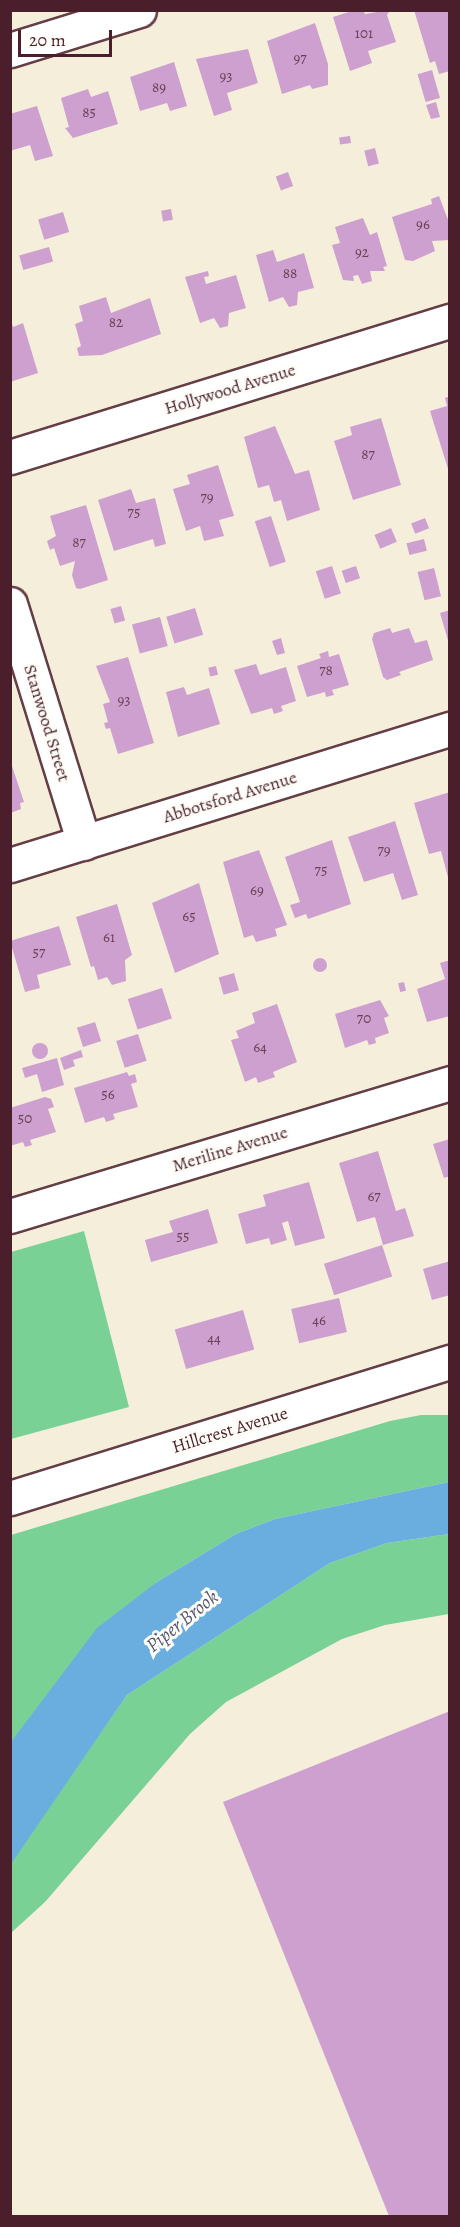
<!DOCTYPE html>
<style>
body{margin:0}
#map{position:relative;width:460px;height:2227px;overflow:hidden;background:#f5eedb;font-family:Alegreya,serif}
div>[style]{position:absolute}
.green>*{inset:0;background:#79d196}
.water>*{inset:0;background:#69aedf}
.building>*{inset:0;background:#cda0cf;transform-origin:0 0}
.round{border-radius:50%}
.roads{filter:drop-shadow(2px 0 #643e45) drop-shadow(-2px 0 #643e45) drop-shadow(0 2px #643e45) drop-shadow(0 -2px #643e45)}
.minor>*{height:33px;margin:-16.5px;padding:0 16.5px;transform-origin:16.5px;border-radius:16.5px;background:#fff}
span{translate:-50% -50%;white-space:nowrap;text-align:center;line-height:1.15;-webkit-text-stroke:6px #fdfcf7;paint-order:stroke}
.number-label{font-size:15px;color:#6b3f54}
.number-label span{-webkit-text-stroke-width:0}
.street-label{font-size:18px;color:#4a1f2b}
.water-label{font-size:20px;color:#565873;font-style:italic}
.frame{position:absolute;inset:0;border:12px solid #4a1f2b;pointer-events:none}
.scale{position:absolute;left:18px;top:30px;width:94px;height:27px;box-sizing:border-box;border:3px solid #4a1f2b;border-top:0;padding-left:8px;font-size:18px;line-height:21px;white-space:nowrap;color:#4a1f2b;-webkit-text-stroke:4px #fdfcf7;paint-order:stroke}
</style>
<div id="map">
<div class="green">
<i style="clip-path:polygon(84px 1231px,129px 1407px,11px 1439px,11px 1252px)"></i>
<i style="clip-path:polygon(421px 1415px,449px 1415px,449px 1482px,275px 1519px,236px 1534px,157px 1582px,11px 1742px,11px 1535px,390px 1421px)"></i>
<i style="clip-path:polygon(449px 1534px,449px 1614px,385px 1625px,342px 1639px,226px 1702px,190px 1734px,45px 1902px,11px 1933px,10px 1864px,127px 1695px,330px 1563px,387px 1543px)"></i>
</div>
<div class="water">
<i style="clip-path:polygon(449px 1482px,449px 1534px,387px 1543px,330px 1563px,127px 1695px,11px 1864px,11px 1742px,97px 1628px,157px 1582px,236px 1534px,275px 1519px)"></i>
</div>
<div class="building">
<i style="clip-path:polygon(355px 10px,363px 10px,365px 14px,390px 10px,387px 15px,396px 42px,368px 51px,372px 63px,350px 71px,333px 17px)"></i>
<i style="clip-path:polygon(414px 10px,450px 10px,450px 71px,439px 74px,435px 61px,430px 63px)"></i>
<i style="clip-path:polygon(315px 23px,328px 64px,328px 85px,312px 89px,310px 85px,282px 94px,267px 41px)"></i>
<i style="clip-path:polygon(248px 49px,258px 83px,227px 93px,232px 110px,214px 116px,196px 59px)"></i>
<i style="clip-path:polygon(174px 62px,187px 106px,170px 111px,167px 103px,140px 111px,130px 77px)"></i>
<i style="left:432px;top:70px;width:29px;height:15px;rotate:74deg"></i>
<i style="clip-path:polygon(88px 89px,91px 97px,108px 91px,118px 124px,73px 138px,65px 128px,69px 127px,61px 98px)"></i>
<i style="clip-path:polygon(436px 102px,440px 117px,431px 119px,426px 105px)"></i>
<i style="clip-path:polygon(37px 106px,53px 156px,35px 161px,30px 145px,10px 151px,10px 114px)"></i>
<i style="left:350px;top:136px;width:7px;height:11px;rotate:82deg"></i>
<i style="left:375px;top:148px;width:16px;height:11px;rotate:76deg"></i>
<i style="left:288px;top:172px;width:15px;height:13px;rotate:70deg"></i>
<i style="clip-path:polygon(439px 196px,450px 225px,450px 240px,432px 241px,435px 251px,413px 261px,405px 260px,392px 217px,432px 204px,431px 199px)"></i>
<i style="left:171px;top:209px;width:11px;height:10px;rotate:80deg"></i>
<i style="left:63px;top:212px;width:21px;height:26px;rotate:73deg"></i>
<i style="clip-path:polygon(363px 218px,370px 235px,377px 232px,387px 266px,383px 267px,385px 271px,370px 271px,372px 281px,362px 284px,358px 275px,353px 276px,354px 281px,343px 280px,332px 245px,340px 243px,335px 227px)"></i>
<i style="left:49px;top:247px;width:15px;height:31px;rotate:74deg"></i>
<i style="clip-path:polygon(273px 250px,277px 262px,304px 253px,314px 288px,298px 292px,297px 305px,289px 307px,283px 297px,269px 302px,256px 255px)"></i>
<i style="clip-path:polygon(208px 271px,209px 276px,204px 277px,206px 284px,236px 275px,246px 308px,229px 313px,228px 326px,220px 328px,214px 318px,200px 323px,185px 277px)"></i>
<i style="clip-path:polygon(106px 297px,111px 313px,150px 298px,161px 334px,102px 355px,79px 356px,77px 348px,81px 346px,75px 324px,83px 321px,79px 306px)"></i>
<i style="clip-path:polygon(11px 321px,13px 327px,23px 323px,38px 373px,10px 382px)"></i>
<i style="clip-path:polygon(450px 396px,450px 472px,449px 472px,430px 411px,447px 406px,445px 398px)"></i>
<i style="clip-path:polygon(381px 418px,401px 485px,353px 500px,334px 441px,352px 435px,350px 427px)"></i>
<i style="clip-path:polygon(275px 426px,295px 474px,309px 470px,320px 510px,287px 521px,281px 500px,274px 502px,269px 485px,258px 488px,244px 437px)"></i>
<i style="clip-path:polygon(218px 465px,234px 516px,219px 520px,224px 536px,204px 541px,200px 526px,186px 531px,173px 489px,190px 484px,187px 475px)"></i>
<i style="clip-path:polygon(131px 489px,136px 503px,155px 498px,166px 544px,155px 547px,153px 539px,114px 551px,98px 500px)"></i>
<i style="clip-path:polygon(86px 505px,108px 580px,80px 589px,76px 588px,72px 575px,75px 561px,60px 566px,54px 548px,50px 550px,47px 541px,56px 536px,50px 516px)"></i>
<i style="left:271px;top:516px;width:48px;height:17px;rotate:72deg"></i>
<i style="left:425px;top:518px;width:11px;height:15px;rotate:68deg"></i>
<i style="left:391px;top:528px;width:15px;height:18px;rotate:67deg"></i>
<i style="left:424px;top:539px;width:12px;height:18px;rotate:76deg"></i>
<i style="left:332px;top:566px;width:29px;height:17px;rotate:72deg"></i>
<i style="left:356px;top:566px;width:13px;height:15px;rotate:72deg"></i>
<i style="left:434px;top:568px;width:29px;height:17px;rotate:76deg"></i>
<i style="left:121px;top:606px;width:15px;height:11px;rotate:74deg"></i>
<i style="left:195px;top:608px;width:28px;height:30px;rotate:73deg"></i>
<i style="clip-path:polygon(450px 610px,450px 644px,449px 644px,440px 613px)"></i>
<i style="left:160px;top:617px;width:30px;height:29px;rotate:75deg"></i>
<i style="clip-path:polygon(390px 628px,392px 633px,409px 628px,415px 643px,427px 640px,433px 660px,399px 672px,401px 675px,387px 680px,383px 677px,372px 639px,374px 633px)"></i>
<i style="clip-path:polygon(281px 638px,285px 653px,277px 655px,272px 641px)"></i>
<i style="clip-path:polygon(328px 651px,329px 657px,339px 654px,349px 685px,332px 690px,334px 695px,326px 697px,325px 692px,307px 697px,297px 666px,321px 658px,319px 654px)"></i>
<i style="clip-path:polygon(128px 657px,154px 743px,118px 754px,110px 728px,106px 729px,104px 723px,108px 722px,103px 704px,110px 702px,96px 666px)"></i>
<i style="clip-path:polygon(256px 664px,260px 675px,286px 667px,296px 701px,281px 706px,283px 711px,274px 714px,272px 708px,251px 714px,234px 670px)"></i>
<i style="left:216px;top:666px;width:9px;height:8px;rotate:77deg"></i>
<i style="clip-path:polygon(184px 687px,187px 695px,209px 688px,220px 724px,178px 737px,166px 692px)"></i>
<i style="clip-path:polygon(10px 760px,24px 802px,20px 803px,21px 809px,10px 813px)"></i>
<i style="clip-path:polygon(450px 792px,450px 881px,449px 881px,441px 851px,429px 854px,414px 803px)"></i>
<i style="clip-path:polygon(395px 821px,418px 895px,402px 900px,393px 873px,364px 882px,348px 837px)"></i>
<i style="clip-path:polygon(332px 840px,351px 904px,308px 919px,306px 914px,295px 918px,290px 905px,300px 902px,285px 857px)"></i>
<i style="clip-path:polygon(259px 850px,287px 925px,275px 929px,277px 936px,256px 942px,253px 935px,244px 938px,223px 862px)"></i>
<i style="clip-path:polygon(199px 883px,219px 954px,175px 973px,152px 903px)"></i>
<i style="clip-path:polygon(117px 904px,132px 955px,125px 960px,126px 981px,112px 985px,107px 977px,98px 980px,94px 966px,91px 967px,76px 917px)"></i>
<i style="clip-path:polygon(59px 926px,71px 965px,37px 975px,40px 988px,25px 992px,10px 941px)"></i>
<i class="round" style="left:313px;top:958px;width:14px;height:14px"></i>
<i style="clip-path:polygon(450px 960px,450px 1016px,427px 1022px,417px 989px,445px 979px,440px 963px)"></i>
<i style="left:234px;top:973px;width:18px;height:16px;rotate:74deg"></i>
<i style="left:404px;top:982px;width:9px;height:6px;rotate:77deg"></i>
<i style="left:162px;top:988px;width:32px;height:36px;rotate:72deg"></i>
<i style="clip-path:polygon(380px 1000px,389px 1016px,384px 1018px,389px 1033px,375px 1038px,376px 1043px,369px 1045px,367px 1040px,345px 1048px,335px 1014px)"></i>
<i style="clip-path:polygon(277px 1004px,297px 1062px,273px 1072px,275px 1077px,258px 1083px,256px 1077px,245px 1082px,231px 1040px,239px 1038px,236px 1031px,255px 1023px,252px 1013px)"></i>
<i style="left:95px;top:1022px;width:20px;height:19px;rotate:72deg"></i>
<i style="left:138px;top:1034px;width:28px;height:23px;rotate:72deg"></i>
<i class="round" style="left:32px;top:1043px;width:16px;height:16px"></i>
<i style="clip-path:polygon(81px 1050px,83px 1057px,73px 1060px,75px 1066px,64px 1070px,60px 1058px)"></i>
<i style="clip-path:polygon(57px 1058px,64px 1085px,42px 1092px,37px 1074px,25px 1078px,22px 1068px)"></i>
<i style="clip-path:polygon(127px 1072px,129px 1076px,135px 1074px,137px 1082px,131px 1084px,138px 1107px,113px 1114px,115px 1119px,106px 1122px,104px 1117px,85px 1123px,74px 1088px)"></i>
<i style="clip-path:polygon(45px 1097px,51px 1099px,54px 1107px,48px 1109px,56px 1132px,30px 1140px,32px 1145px,25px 1147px,23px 1142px,10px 1146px,10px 1108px)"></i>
<i style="clip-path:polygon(450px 1139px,450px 1176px,444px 1178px,433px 1144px)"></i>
<i style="clip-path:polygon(378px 1151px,396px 1211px,405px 1208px,414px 1236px,383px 1245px,375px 1217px,357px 1222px,339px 1163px)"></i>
<i style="clip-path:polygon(309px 1182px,325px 1238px,295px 1246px,288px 1221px,282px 1223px,287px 1240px,271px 1245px,269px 1238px,246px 1244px,238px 1214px,266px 1206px,263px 1195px)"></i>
<i style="clip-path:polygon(208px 1209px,218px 1243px,151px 1262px,145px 1240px,173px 1232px,169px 1221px)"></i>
<i style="left:382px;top:1245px;width:33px;height:61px;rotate:72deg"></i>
<i style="clip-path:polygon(450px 1261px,450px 1295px,432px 1300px,423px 1269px)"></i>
<i style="left:339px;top:1298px;width:35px;height:49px;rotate:77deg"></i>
<i style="left:243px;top:1310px;width:41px;height:71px;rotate:74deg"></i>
<i style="clip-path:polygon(450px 1711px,450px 2216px,389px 2216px,223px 1802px)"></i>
</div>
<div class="roads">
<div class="minor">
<i style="left:10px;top:50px;width:135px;rotate:-17.2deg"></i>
<i style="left:10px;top:457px;width:461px;rotate:-17.2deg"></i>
<i style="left:10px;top:604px;width:250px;rotate:72.8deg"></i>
<i style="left:10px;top:865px;width:461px;rotate:-17.2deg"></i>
<i style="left:10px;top:1216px;width:460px;rotate:-16.8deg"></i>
<i style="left:10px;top:1498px;width:461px;rotate:-17.2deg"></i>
</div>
</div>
<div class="number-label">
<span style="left:364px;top:34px">101</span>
<span style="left:300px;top:59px">97</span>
<span style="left:226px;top:77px">93</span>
<span style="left:159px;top:88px">89</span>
<span style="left:89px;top:113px">85</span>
<span style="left:423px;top:225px">96</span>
<span style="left:362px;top:253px">92</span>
<span style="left:290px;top:274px">88</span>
<span style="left:116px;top:323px">82</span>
<span style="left:368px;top:455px">87</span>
<span style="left:207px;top:498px">79</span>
<span style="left:134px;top:513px">75</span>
<span style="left:79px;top:543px">87</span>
<span style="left:326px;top:671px">78</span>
<span style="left:124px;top:701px">93</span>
<span style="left:384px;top:851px">79</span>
<span style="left:321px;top:871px">75</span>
<span style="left:257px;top:891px">69</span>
<span style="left:189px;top:917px">65</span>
<span style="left:109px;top:938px">61</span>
<span style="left:39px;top:953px">57</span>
<span style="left:364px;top:1019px">70</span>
<span style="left:260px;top:1048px">64</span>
<span style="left:108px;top:1095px">56</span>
<span style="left:25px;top:1119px">50</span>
<span style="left:374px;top:1197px">67</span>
<span style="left:183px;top:1237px">55</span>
<span style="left:319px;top:1321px">46</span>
<span style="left:214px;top:1339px">44</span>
</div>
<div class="street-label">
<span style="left:230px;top:389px;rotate:-17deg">Hollywood Avenue</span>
<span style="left:47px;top:723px;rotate:73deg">Stanwood Street</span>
<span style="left:230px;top:797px;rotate:-17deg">Abbotsford Avenue</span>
<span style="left:230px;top:1149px;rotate:-17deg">Meriline Avenue</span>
<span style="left:230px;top:1430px;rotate:-17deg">Hillcrest Avenue</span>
</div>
<div class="water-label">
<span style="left:182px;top:1621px;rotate:-39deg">Piper Brook</span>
</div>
<div class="frame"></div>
<div class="scale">20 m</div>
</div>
